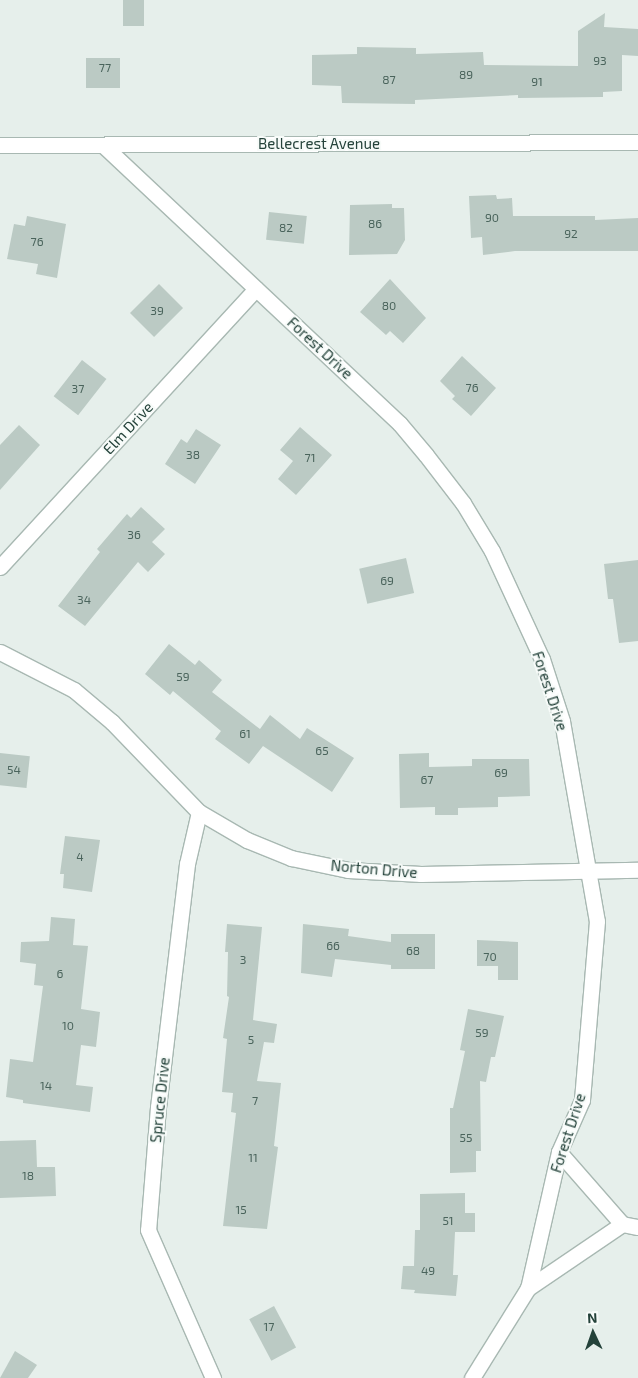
<!DOCTYPE html>
<style>
body{margin:0}
#map{position:relative;width:638px;height:1378px;overflow:hidden;background:#e6efeb;font-family:"Exo 2",sans-serif}
div>[style]{position:absolute}
.building>*{inset:0;background:#bbcac4;transform-origin:0 0}
.roads{filter:drop-shadow(1px 0 #a8b8b2) drop-shadow(-1px 0 #a8b8b2) drop-shadow(0 1px #a8b8b2) drop-shadow(0 -1px #a8b8b2)}
.minor>*{height:15px;margin:-7.5px;padding:0 7.5px;transform-origin:7.5px;border-radius:7.5px;background:#fff}
span{translate:-50% -50%;white-space:nowrap;text-align:center;line-height:1.15;-webkit-text-stroke:4px #f7fbf9;paint-order:stroke}
.number-label{font-size:12px;color:#4a645c}
.number-label span{-webkit-text-stroke-width:0}
.street-label{font-size:15px;color:#24423a}
.north{position:absolute;left:568px;top:1308px;width:50px;height:50px;-webkit-text-stroke:4px #f7fbf9;paint-order:stroke;rotate:357deg;font-size:14px;font-weight:700;line-height:20px;text-align:center;color:#24423a}
.north::after{content:'';display:block;margin:auto;width:18px;height:22px;background:#24423a;clip-path:polygon(50% 0,100% 100%,50% 72%,0 100%)}
</style>
<div id="map">
<div class="building">
<i style="left:123px;top:0;width:21px;height:26px"></i>
<i style="clip-path:polygon(605px 13px,604px 27px,638px 29px,638px 56px,622px 55px,622px 91px,603px 92px,603px 97px,518px 98px,518px 95px,415px 100px,415px 104px,342px 103px,341px 86px,312px 85px,312px 55px,357px 54px,357px 47px,416px 48px,416px 54px,483px 52px,484px 65px,578px 66px,578px 31px)"></i>
<i style="left:120px;top:58px;width:30px;height:34px;rotate:90deg"></i>
<i style="clip-path:polygon(496px 195px,497px 199px,512px 198px,513px 216px,595px 216px,595px 220px,638px 218px,638px 251px,515px 251px,483px 255px,482px 237px,471px 238px,469px 196px)"></i>
<i style="clip-path:polygon(392px 204px,392px 208px,404px 208px,405px 240px,397px 254px,349px 255px,350px 205px)"></i>
<i style="left:269px;top:212px;width:38px;height:28px;rotate:6deg"></i>
<i style="clip-path:polygon(27px 216px,66px 224px,57px 278px,36px 274px,38px 264px,7px 259px,14px 224px,25px 226px)"></i>
<i style="clip-path:polygon(390px 279px,426px 318px,403px 343px,390px 331px,386px 335px,360px 312px)"></i>
<i style="left:159px;top:284px;width:34px;height:41px;rotate:45deg"></i>
<i style="clip-path:polygon(462px 356px,496px 388px,471px 416px,452px 399px,455px 396px,440px 381px)"></i>
<i style="left:82px;top:360px;width:31px;height:46px;rotate:38deg"></i>
<i style="clip-path:polygon(19px 425px,40px 445px,0 490px,0 445px)"></i>
<i style="clip-path:polygon(300px 427px,332px 455px,296px 495px,278px 479px,293px 461px,280px 450px)"></i>
<i style="clip-path:polygon(196px 429px,221px 445px,195px 484px,165px 464px,181px 439px,187px 443px)"></i>
<i style="clip-path:polygon(141px 507px,165px 529px,152px 542px,165px 554px,148px 572px,138px 562px,85px 626px,58px 606px,100px 552px,97px 549px,127px 514px,131px 518px)"></i>
<i style="left:406px;top:558px;width:36px;height:48px;rotate:77deg"></i>
<i style="clip-path:polygon(638px 560px,638px 641px,619px 643px,613px 599px,608px 599px,604px 564px)"></i>
<i style="clip-path:polygon(169px 644px,195px 665px,199px 660px,222px 680px,212px 692px,260px 729px,270px 715px,300px 739px,307px 728px,354px 758px,332px 792px,263px 746px,249px 764px,215px 739px,221px 731px,173px 691px,170px 695px,145px 674px)"></i>
<i style="left:0;top:753px;width:30px;height:32px;rotate:6deg"></i>
<i style="clip-path:polygon(429px 753px,429px 767px,472px 766px,472px 759px,529px 759px,530px 796px,498px 797px,498px 807px,458px 808px,458px 815px,435px 815px,435px 807px,400px 808px,399px 754px)"></i>
<i style="clip-path:polygon(65px 836px,100px 840px,92px 892px,63px 888px,64px 874px,60px 874px)"></i>
<i style="clip-path:polygon(51px 917px,75px 919px,73px 945px,88px 946px,81px 1009px,100px 1012px,96px 1047px,81px 1045px,76px 1085px,93px 1087px,90px 1112px,23px 1103px,23px 1100px,6px 1097px,10px 1059px,33px 1062px,43px 986px,34px 985px,36px 964px,20px 962px,21px 942px,49px 941px)"></i>
<i style="clip-path:polygon(227px 924px,262px 927px,253px 1020px,277px 1024px,274px 1043px,264px 1042px,257px 1081px,281px 1083px,274px 1146px,278px 1147px,267px 1229px,223px 1226px,236px 1113px,231px 1112px,233px 1093px,222px 1092px,227px 1039px,223px 1038px,229px 997px,227px 996px,228px 952px,225px 952px)"></i>
<i style="clip-path:polygon(303px 924px,349px 929px,348px 936px,391px 942px,391px 934px,435px 934px,435px 969px,391px 969px,391px 965px,335px 959px,332px 977px,301px 973px)"></i>
<i style="clip-path:polygon(477px 940px,518px 942px,518px 980px,498px 980px,498px 966px,477px 966px)"></i>
<i style="clip-path:polygon(468px 1009px,504px 1016px,495px 1057px,491px 1057px,486px 1082px,480px 1081px,481px 1151px,476px 1151px,476px 1172px,450px 1173px,450px 1108px,453px 1108px,465px 1051px,460px 1050px)"></i>
<i style="clip-path:polygon(36px 1140px,37px 1167px,55px 1167px,56px 1196px,0 1198px,0 1141px)"></i>
<i style="clip-path:polygon(465px 1193px,465px 1213px,475px 1213px,475px 1232px,455px 1232px,453px 1275px,458px 1275px,456px 1296px,414px 1293px,415px 1290px,401px 1289px,403px 1266px,414px 1266px,415px 1230px,420px 1230px,420px 1194px)"></i>
<i style="left:274px;top:1306px;width:47px;height:28px;rotate:62deg"></i>
<i style="clip-path:polygon(15px 1351px,37px 1365px,28px 1378px,0 1378px)"></i>
</div>
<div class="roads">
<div class="minor">
<i style="left:0;top:145px;width:638px;rotate:-0.27deg"></i>
<i style="left:103px;top:145px;width:407px;rotate:43.2deg"></i>
<i style="left:400px;top:424px;width:40px;rotate:50deg"></i>
<i style="left:426px;top:455px;width:61px;rotate:52.4deg"></i>
<i style="left:463px;top:503px;width:56px;rotate:58.9deg"></i>
<i style="left:492px;top:551px;width:119px;rotate:65.2deg"></i>
<i style="left:542px;top:659px;width:65px;rotate:72.1deg"></i>
<i style="left:562px;top:721px;width:203px;rotate:80.1deg"></i>
<i style="left:597px;top:921px;width:180px;rotate:94.8deg"></i>
<i style="left:582px;top:1100px;width:57px;rotate:113.9deg"></i>
<i style="left:559px;top:1152px;width:139px;rotate:102.8deg"></i>
<i style="left:528px;top:1288px;width:106px;rotate:121.9deg"></i>
<i style="left:0;top:567px;width:378px;rotate:-47.4deg"></i>
<i style="left:0;top:652px;width:83px;rotate:27.2deg"></i>
<i style="left:74px;top:690px;width:50px;rotate:40.1deg"></i>
<i style="left:112px;top:722px;width:125px;rotate:46deg"></i>
<i style="left:199px;top:812px;width:56px;rotate:30.3deg"></i>
<i style="left:247px;top:840px;width:48px;rotate:22.2deg"></i>
<i style="left:291px;top:858px;width:58px;rotate:11.9deg"></i>
<i style="left:348px;top:870px;width:73px;rotate:3.1deg"></i>
<i style="left:421px;top:874px;width:217px;rotate:-1.1deg"></i>
<i style="left:199px;top:812px;width:53px;rotate:103deg"></i>
<i style="left:187px;top:864px;width:245px;rotate:96.8deg"></i>
<i style="left:158px;top:1107px;width:123px;rotate:94.6deg"></i>
<i style="left:148px;top:1230px;width:162px;rotate:66.3deg"></i>
<i style="left:559px;top:1152px;width:96px;rotate:48.8deg"></i>
<i style="left:622px;top:1224px;width:16px;rotate:11deg"></i>
<i style="left:528px;top:1288px;width:114px;rotate:-34.2deg"></i>
</div>
</div>
<div class="number-label">
<span style="left:600px;top:61px">93</span>
<span style="left:105px;top:68px">77</span>
<span style="left:466px;top:75px">89</span>
<span style="left:389px;top:80px">87</span>
<span style="left:537px;top:82px">91</span>
<span style="left:492px;top:218px">90</span>
<span style="left:375px;top:224px">86</span>
<span style="left:286px;top:228px">82</span>
<span style="left:571px;top:234px">92</span>
<span style="left:37px;top:242px">76</span>
<span style="left:389px;top:306px">80</span>
<span style="left:157px;top:311px">39</span>
<span style="left:472px;top:388px">76</span>
<span style="left:78px;top:389px">37</span>
<span style="left:193px;top:455px">38</span>
<span style="left:310px;top:458px">71</span>
<span style="left:134px;top:535px">36</span>
<span style="left:387px;top:581px">69</span>
<span style="left:84px;top:600px">34</span>
<span style="left:183px;top:677px">59</span>
<span style="left:245px;top:734px">61</span>
<span style="left:322px;top:751px">65</span>
<span style="left:14px;top:770px">54</span>
<span style="left:501px;top:773px">69</span>
<span style="left:427px;top:780px">67</span>
<span style="left:80px;top:857px">4</span>
<span style="left:333px;top:946px">66</span>
<span style="left:413px;top:951px">68</span>
<span style="left:490px;top:957px">70</span>
<span style="left:243px;top:960px">3</span>
<span style="left:60px;top:974px">6</span>
<span style="left:68px;top:1026px">10</span>
<span style="left:482px;top:1033px">59</span>
<span style="left:251px;top:1040px">5</span>
<span style="left:46px;top:1086px">14</span>
<span style="left:255px;top:1101px">7</span>
<span style="left:466px;top:1138px">55</span>
<span style="left:253px;top:1158px">11</span>
<span style="left:28px;top:1176px">18</span>
<span style="left:241px;top:1210px">15</span>
<span style="left:448px;top:1221px">51</span>
<span style="left:428px;top:1271px">49</span>
<span style="left:269px;top:1327px">17</span>
</div>
<div class="street-label">
<span style="left:319px;top:144px">Bellecrest Avenue</span>
<span style="left:320px;top:348px;rotate:43deg">Forest Drive</span>
<span style="left:128px;top:428px;rotate:-47deg">Elm Drive</span>
<span style="left:550px;top:691px;rotate:72deg">Forest Drive</span>
<span style="left:374px;top:869px;rotate:5deg">Norton Drive</span>
<span style="left:160px;top:1100px;rotate:-84deg">Spruce Drive</span>
<span style="left:568px;top:1133px;rotate:-72deg">Forest Drive</span>
</div>
<div class="north">N</div>
</div>
